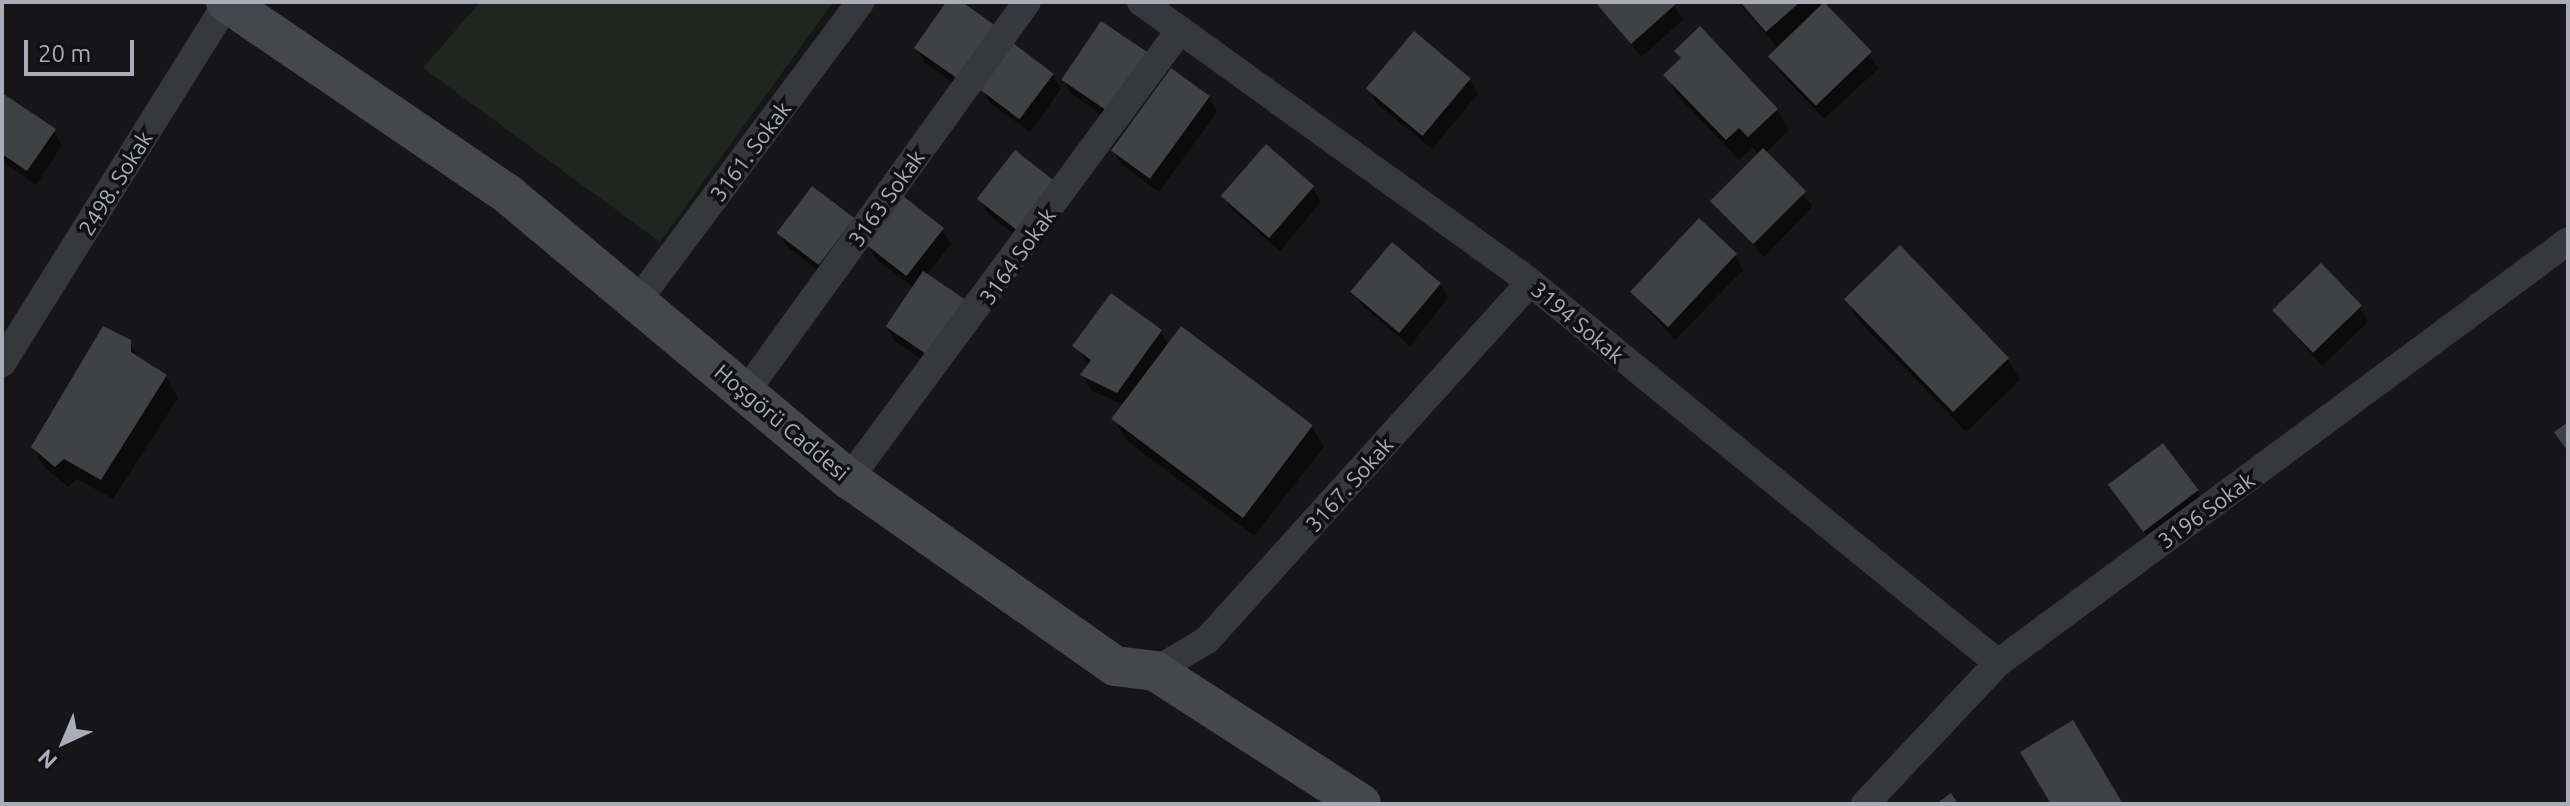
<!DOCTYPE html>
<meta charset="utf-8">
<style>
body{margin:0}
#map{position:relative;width:2570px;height:806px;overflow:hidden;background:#161618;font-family:Ubuntu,sans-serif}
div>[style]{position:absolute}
.green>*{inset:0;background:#1e261f}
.shadow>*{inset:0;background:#0007}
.building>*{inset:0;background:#404145;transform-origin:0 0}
.street>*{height:28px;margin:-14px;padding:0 14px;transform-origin:14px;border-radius:14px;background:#37383d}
.secondary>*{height:40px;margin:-20px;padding:0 20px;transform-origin:20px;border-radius:20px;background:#45474d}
span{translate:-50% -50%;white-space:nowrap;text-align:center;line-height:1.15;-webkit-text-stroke:7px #111113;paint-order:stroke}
.street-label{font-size:22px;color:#a8adb8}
.frame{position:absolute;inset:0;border:4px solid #a8adb8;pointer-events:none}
.north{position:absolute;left:24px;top:702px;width:80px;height:80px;-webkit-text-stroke:6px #111113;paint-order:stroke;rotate:224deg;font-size:22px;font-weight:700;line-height:32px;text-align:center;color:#a8adb8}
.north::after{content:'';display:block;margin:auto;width:28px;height:36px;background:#a8adb8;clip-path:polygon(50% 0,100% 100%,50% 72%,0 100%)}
.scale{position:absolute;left:24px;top:40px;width:110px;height:36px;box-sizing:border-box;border:4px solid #a8adb8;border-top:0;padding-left:10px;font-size:24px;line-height:28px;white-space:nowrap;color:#a8adb8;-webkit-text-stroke:6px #111113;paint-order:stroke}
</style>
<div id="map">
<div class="green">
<i style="clip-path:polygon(480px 2px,833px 2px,660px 242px,423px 68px)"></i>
</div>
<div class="shadow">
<i style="clip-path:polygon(949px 2px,958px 2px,967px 92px,925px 63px,916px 48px)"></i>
<i style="clip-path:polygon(1597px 2px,1672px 2px,1683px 20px,1641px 57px)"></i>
<i style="clip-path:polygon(1738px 2px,1825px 2px,1879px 68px,1824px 119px,1777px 69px,1769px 55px,1777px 47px)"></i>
<i style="clip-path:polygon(1677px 52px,1777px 110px,1789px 130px,1765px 153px,1813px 206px,1764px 257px,1713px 202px,1760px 155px,1752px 147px,1739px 160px,1678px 96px,1666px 75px,1682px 60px)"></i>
<i style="clip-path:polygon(1154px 69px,1115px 125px,1071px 93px,1062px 79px)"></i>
<i style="clip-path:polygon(1171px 70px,1209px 98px,1217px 112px,1159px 192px,1121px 164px,1113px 150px)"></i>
<i style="clip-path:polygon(1053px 75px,1061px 89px,1030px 132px,990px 103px,982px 89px)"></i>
<i style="clip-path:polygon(1469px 79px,1478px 94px,1432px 149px,1377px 104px,1369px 89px)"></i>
<i style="clip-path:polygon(2px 95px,54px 131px,62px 145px,36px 185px,2px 161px)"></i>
<i style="clip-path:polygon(1016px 153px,1028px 245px,988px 214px,980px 199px)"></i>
<i style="clip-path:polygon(1312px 187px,1321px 202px,1280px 251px,1231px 209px,1223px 195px)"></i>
<i style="clip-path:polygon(852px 219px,861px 233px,827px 277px,787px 247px,779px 233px)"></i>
<i style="clip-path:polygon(942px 230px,951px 244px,926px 276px,962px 301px,971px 315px,934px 368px,895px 341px,886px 326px,914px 288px,876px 259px,868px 244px)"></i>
<i style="clip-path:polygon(1900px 248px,2008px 359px,2020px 380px,1966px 432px,1859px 321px,1847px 300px)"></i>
<i style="clip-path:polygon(1735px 255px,1743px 270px,1675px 340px,1631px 291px)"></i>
<i style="clip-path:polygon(1440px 284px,1448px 298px,1410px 346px,1362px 306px,1354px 292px)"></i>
<i style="clip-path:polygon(2360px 308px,2368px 322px,2322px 366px,2274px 310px)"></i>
<i style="clip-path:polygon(1161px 332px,1169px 346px,1312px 427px,1324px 447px,1254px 536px,1127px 441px,1115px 420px,1125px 406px,1091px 390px,1083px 375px,1090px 366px,1075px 346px)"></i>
<i style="clip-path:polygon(129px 342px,140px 360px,166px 377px,178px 398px,113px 499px,77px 479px,68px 487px,45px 468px,33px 447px)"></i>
<i style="clip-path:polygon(2111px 485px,2197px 491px,2205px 505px,2154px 545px)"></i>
</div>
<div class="building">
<i style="clip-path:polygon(946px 2px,962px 2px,996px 26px,958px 79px,914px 48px)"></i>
<i style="clip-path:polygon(1595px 2px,1674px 2px,1676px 4px,1631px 44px)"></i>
<i style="clip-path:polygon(1740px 2px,1800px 2px,1766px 32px)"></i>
<i style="left:1824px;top:2px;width:69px;height:78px;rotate:46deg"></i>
<i style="left:1101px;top:21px;width:57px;height:71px;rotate:34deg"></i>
<i style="clip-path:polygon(1700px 26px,1778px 109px,1748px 137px,1739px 128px,1726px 140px,1663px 75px,1681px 58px,1674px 51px)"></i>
<i style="left:1414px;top:31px;width:74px;height:75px;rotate:40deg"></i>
<i style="left:1013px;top:43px;width:51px;height:57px;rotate:37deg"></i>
<i style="left:1171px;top:68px;width:48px;height:102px;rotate:36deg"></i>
<i style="clip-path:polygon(2px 93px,56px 129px,27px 171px,2px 154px)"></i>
<i style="left:1266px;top:144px;width:64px;height:69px;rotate:41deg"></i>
<i style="left:1763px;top:148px;width:61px;height:75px;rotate:45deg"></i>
<i style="left:1015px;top:150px;width:53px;height:62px;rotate:38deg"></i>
<i style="left:812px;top:186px;width:53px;height:59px;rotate:37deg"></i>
<i style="left:903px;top:196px;width:52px;height:61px;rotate:38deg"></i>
<i style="left:1699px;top:218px;width:52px;height:101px;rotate:43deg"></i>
<i style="left:1392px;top:242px;width:64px;height:65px;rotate:40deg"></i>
<i style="left:1900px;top:245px;width:157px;height:78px;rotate:46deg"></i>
<i style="left:2321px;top:263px;width:59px;height:68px;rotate:46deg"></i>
<i style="left:923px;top:271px;width:50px;height:67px;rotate:34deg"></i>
<i style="clip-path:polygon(1111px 293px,1162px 330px,1117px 393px,1080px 375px,1091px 360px,1072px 346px)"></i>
<i style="clip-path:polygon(103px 326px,131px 340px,131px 352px,167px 375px,101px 480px,64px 459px,55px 467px,31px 447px)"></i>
<i style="left:1181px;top:326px;width:165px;height:116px;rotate:37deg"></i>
<i style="clip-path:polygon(2568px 422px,2568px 452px,2554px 432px)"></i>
<i style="left:2163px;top:443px;width:59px;height:69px;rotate:53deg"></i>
<i style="clip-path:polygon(2073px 720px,2123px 804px,2051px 804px,2020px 752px)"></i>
<i style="clip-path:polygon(1951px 793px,1958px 804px,1936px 804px)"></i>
</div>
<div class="street">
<i style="left:1141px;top:2px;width:479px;rotate:35.7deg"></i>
<i style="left:1530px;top:282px;width:603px;rotate:39.15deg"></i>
<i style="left:639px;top:299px;width:370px;rotate:-53.3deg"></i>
<i style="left:2px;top:363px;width:426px;rotate:-58deg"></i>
<i style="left:745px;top:393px;width:482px;rotate:-54.2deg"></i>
<i style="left:849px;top:479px;width:558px;rotate:-53.6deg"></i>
<i style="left:1155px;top:671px;width:61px;rotate:-30.8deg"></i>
<i style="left:1207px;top:640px;width:482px;rotate:-47.9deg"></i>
<i style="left:1865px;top:804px;width:194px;rotate:-46.7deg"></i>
<i style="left:1998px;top:663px;width:709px;rotate:-36.51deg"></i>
</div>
<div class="secondary">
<i style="left:226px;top:2px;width:344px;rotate:34.3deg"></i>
<i style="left:510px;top:196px;width:442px;rotate:39.9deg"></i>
<i style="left:849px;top:479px;width:325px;rotate:35.1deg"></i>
<i style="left:1115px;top:666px;width:40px;rotate:7.1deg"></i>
<i style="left:1155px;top:671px;width:245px;rotate:32.8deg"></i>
</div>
<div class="street-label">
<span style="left:750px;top:151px;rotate:-53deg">3161. Sokak</span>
<span style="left:115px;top:183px;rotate:-58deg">2498. Sokak</span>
<span style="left:886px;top:198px;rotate:-54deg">3163 Sokak</span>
<span style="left:1017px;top:256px;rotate:-54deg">3164 Sokak</span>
<span style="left:1578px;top:322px;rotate:40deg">3194 Sokak</span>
<span style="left:782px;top:422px;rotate:40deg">Hoşgörü Caddesi</span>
<span style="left:1349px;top:484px;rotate:-48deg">3167. Sokak</span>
<span style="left:2206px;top:510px;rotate:-36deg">3196 Sokak</span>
</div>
<div class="frame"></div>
<div class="north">N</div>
<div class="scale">20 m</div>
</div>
